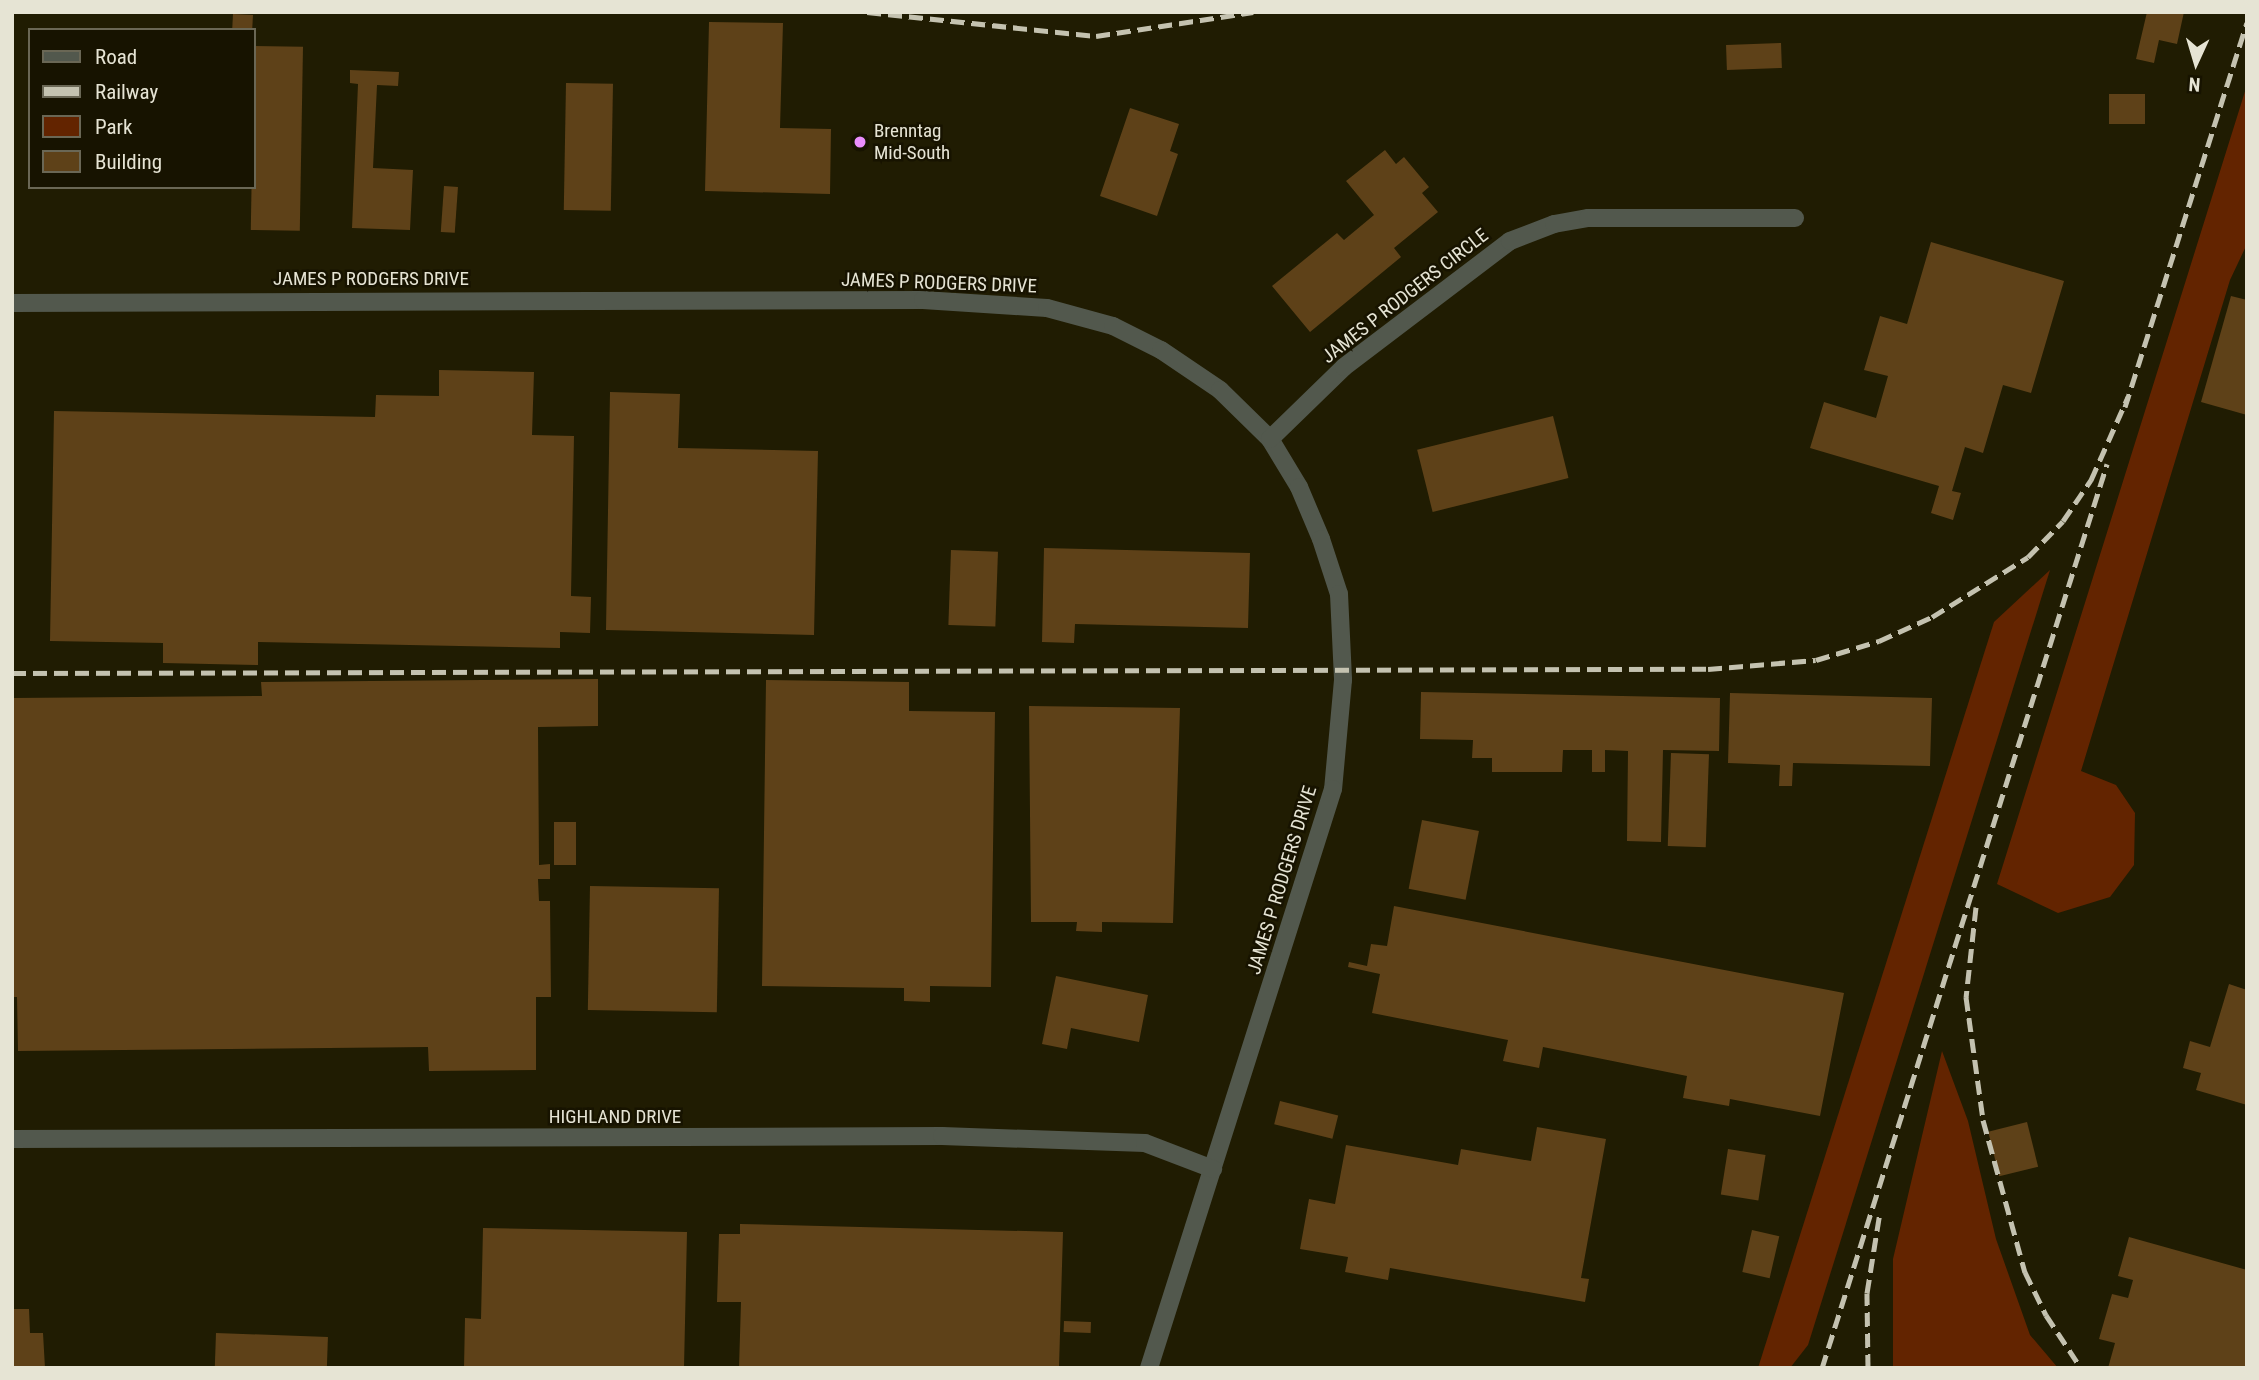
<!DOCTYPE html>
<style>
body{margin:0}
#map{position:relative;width:2259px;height:1380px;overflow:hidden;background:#201c02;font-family:"Roboto Condensed",sans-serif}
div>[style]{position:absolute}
.green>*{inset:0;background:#632400}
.building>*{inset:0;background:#5e4118;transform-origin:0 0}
.street>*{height:18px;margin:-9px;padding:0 9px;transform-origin:9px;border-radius:9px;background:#52584d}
.rail>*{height:5px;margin-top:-2.5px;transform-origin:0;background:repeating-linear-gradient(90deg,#c4c2b0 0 14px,transparent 0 21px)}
.dots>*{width:19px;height:19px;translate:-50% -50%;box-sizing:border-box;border:4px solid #171300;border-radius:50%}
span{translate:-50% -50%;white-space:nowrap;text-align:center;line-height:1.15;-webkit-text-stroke:5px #171300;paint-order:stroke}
.poi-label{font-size:19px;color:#e6e4d4}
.left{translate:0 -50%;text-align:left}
.street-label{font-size:19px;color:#e6e4d4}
.frame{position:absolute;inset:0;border:14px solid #e6e4d4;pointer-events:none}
.legend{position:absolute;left:28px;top:28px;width:228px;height:161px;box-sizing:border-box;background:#171300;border:2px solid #6a6755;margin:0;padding:9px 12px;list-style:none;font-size:21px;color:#e6e4d4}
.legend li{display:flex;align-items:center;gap:14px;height:35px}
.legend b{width:35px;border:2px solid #6a6755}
.north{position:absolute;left:2161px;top:28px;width:70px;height:70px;-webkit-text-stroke:5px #171300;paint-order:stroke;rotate:184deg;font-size:19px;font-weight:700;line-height:28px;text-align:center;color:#e6e4d4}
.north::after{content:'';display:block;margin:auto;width:24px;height:32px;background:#e6e4d4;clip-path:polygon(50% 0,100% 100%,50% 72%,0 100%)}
</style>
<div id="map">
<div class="green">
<i style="clip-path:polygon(2247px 85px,2247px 244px,2230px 280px,2081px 771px,2116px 785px,2135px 813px,2134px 865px,2110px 897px,2058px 913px,1997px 884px)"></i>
<i style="clip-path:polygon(2050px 570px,1808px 1345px,1790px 1368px,1758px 1368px,1994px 622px)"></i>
<i style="clip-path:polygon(1942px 1051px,1968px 1121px,1996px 1239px,2030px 1335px,2058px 1368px,1893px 1368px,1893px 1259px)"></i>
</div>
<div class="building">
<i style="clip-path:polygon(2147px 12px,2184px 12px,2177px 44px,2159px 40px,2154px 63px,2136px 59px)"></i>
<i style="left:233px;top:14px;width:20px;height:16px;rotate:3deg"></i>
<i style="clip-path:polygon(709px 22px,783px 23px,780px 128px,831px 129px,830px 194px,705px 191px)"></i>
<i style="left:1781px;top:43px;width:25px;height:55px;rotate:88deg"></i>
<i style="left:254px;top:46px;width:49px;height:184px;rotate:1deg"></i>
<i style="clip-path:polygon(350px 70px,399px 72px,398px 86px,377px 85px,373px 168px,413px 170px,410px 230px,352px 228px,358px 84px,350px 83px)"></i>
<i style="left:566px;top:83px;width:47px;height:127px;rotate:1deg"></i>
<i style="left:2109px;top:94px;width:36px;height:30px"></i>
<i style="clip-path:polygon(1130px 108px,1179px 124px,1170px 151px,1178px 154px,1157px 216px,1100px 196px)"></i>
<i style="clip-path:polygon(1385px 150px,1396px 164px,1404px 157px,1429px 187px,1422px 193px,1438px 212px,1394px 248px,1401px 257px,1310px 332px,1272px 286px,1337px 233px,1344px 240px,1374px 215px,1346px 181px)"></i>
<i style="left:444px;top:186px;width:14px;height:46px;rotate:4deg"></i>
<i style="clip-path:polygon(1931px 242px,2064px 281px,2031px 393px,2003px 385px,1983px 453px,1965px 447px,1952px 491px,1961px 493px,1953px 520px,1931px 513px,1939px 486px,1810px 448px,1824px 402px,1876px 418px,1888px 376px,1864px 370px,1880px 316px,1907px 324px)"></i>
<i style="clip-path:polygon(2231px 296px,2247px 300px,2247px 415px,2201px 402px)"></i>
<i style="clip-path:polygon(439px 370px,534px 372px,532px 435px,574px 436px,571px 596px,591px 597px,590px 633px,560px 632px,560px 648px,258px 642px,258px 665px,163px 663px,163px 643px,50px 641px,54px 411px,375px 417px,376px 395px,439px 396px)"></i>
<i style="clip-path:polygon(610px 392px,680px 394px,678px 448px,818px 451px,814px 635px,606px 630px)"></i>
<i style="left:1553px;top:416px;width:64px;height:140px;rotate:76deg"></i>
<i style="clip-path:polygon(1044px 548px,1250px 553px,1248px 628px,1075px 624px,1074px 643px,1042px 642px)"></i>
<i style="left:951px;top:550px;width:47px;height:75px;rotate:2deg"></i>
<i style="clip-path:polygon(598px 679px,598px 726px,538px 727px,539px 865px,550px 864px,550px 879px,538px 879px,539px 901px,550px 901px,551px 997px,536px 997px,536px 1070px,429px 1071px,428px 1047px,18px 1051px,17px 997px,12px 997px,12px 698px,262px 696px,261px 682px)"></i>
<i style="clip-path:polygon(766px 680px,909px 682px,909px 711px,995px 712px,991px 987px,930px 986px,930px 1002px,904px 1001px,904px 988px,762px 986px)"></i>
<i style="clip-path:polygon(1421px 692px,1720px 698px,1719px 751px,1663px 750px,1661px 842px,1627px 841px,1628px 751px,1605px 750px,1605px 772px,1592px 772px,1592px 750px,1563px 750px,1562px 772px,1492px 772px,1492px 758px,1472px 758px,1473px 740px,1420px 739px)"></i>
<i style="clip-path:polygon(1730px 693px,1932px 698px,1930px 766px,1793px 763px,1792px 786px,1779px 786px,1780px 765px,1728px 763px)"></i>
<i style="clip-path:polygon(1029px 706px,1180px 708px,1173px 923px,1102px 922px,1102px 932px,1076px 931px,1077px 922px,1031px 922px)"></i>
<i style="left:1671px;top:753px;width:38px;height:93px;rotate:2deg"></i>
<i style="left:1422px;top:820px;width:58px;height:70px;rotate:11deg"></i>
<i style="left:554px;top:822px;width:22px;height:43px"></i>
<i style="left:590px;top:886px;width:129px;height:124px;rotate:1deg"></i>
<i style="clip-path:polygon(1394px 906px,1844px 993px,1820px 1116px,1730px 1099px,1729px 1106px,1683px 1098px,1687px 1076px,1543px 1047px,1539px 1068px,1503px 1061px,1508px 1040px,1372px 1013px,1380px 974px,1348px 967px,1349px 962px,1367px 966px,1371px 944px,1387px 946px)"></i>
<i style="clip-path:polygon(1056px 976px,1148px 995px,1139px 1042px,1071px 1028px,1067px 1049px,1042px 1044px)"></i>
<i style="clip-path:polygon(2229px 984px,2247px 990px,2247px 1105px,2196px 1090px,2201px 1073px,2183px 1068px,2190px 1041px,2210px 1047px)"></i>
<i style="left:1280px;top:1101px;width:60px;height:24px;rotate:14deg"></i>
<i style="left:2027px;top:1122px;width:46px;height:40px;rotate:76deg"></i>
<i style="clip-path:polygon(1537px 1127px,1606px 1139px,1581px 1278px,1589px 1279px,1585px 1302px,1390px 1268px,1388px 1280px,1345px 1272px,1348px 1257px,1300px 1249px,1309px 1199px,1335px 1204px,1346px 1145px,1458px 1165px,1461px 1149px,1531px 1161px)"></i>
<i style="left:1728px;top:1149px;width:38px;height:46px;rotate:9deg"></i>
<i style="clip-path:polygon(740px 1224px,1063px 1232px,1059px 1368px,739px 1368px,741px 1302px,717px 1302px,719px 1234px,740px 1234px)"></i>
<i style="clip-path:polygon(483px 1228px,687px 1232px,684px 1368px,464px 1368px,465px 1318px,481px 1319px)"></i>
<i style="left:1752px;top:1230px;width:28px;height:43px;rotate:13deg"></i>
<i style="clip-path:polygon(2129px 1237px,2247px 1270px,2247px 1368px,2108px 1368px,2115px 1343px,2099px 1339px,2112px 1294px,2128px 1298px,2133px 1280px,2118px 1276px)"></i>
<i style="clip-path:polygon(12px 1309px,29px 1309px,30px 1333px,43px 1333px,45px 1368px,12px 1368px)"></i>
<i style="left:1064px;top:1321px;width:27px;height:11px;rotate:2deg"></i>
<i style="left:216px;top:1333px;width:112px;height:35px;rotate:2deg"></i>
</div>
<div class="street">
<i style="left:12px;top:303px;width:911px;rotate:-0.19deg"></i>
<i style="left:923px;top:300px;width:124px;rotate:3.7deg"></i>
<i style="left:1047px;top:308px;width:68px;rotate:15.3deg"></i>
<i style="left:1113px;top:326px;width:54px;rotate:26.6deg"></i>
<i style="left:1161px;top:350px;width:71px;rotate:34.1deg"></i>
<i style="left:1220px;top:390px;width:70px;rotate:44.4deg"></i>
<i style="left:1270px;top:439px;width:56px;rotate:58.9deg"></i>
<i style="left:1299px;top:487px;width:56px;rotate:67.1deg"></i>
<i style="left:1321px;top:539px;width:58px;rotate:71.9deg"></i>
<i style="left:1339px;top:594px;width:86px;rotate:87.3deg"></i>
<i style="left:1343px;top:680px;width:109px;rotate:95.2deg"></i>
<i style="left:1333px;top:789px;width:608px;rotate:107.63deg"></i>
<i style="left:1270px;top:439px;width:103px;rotate:-44.2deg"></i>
<i style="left:1344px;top:367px;width:208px;rotate:-37.2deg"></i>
<i style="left:1510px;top:241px;width:47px;rotate:-21.1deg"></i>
<i style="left:1554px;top:224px;width:35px;rotate:-10deg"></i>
<i style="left:1588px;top:218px;width:207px"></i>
<i style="left:12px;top:1139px;width:930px;rotate:-0.18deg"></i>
<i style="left:942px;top:1136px;width:203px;rotate:2deg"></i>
<i style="left:1145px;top:1143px;width:73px;rotate:20.9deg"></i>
</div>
<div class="rail">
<i style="left:867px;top:12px;width:230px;rotate:6deg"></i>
<i style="left:1096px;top:36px;width:159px;rotate:-8.7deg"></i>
<i style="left:2125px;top:407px;width:403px;rotate:-72.4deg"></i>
<i style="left:12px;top:673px;width:1696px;rotate:-0.14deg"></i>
<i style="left:1708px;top:669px;width:108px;rotate:-4.8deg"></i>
<i style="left:1816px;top:660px;width:66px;rotate:-16.8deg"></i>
<i style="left:1879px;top:641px;width:58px;rotate:-24.4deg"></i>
<i style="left:1932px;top:617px;width:113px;rotate:-32deg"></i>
<i style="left:2028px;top:557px;width:50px;rotate:-45.8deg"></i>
<i style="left:2063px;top:521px;width:50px;rotate:-55.7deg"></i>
<i style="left:2091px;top:480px;width:91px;rotate:-66deg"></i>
<i style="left:1976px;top:907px;width:91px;rotate:96.3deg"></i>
<i style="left:1966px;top:997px;width:124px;rotate:82.1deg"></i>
<i style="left:1983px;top:1120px;width:158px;rotate:74.6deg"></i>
<i style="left:2025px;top:1272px;width:48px;rotate:64deg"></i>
<i style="left:2046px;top:1315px;width:64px;rotate:56.6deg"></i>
<i style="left:1822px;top:1368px;width:948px;rotate:-72.5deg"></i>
<i style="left:1868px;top:1368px;width:75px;rotate:-90.8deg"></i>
<i style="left:1867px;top:1293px;width:82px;rotate:-80.9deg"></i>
</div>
<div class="dots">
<i style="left:860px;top:142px;background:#ea8dfd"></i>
</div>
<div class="poi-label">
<span class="left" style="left:874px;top:142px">Brenntag<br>Mid-South</span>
</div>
<div class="street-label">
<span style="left:371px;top:279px">JAMES P RODGERS DRIVE</span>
<span style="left:939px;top:283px;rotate:2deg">JAMES P RODGERS DRIVE</span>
<span style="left:1405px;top:296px;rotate:-38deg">JAMES P RODGERS CIRCLE</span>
<span style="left:1282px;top:880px;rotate:-73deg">JAMES P RODGERS DRIVE</span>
<span style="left:615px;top:1117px">HIGHLAND DRIVE</span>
</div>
<div class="frame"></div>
<ul class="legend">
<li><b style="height:9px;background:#52584d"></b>Road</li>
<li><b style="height:9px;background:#c4c2b0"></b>Railway</li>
<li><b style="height:19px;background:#632400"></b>Park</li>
<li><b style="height:19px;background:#5e4118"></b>Building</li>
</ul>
<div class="north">N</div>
</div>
